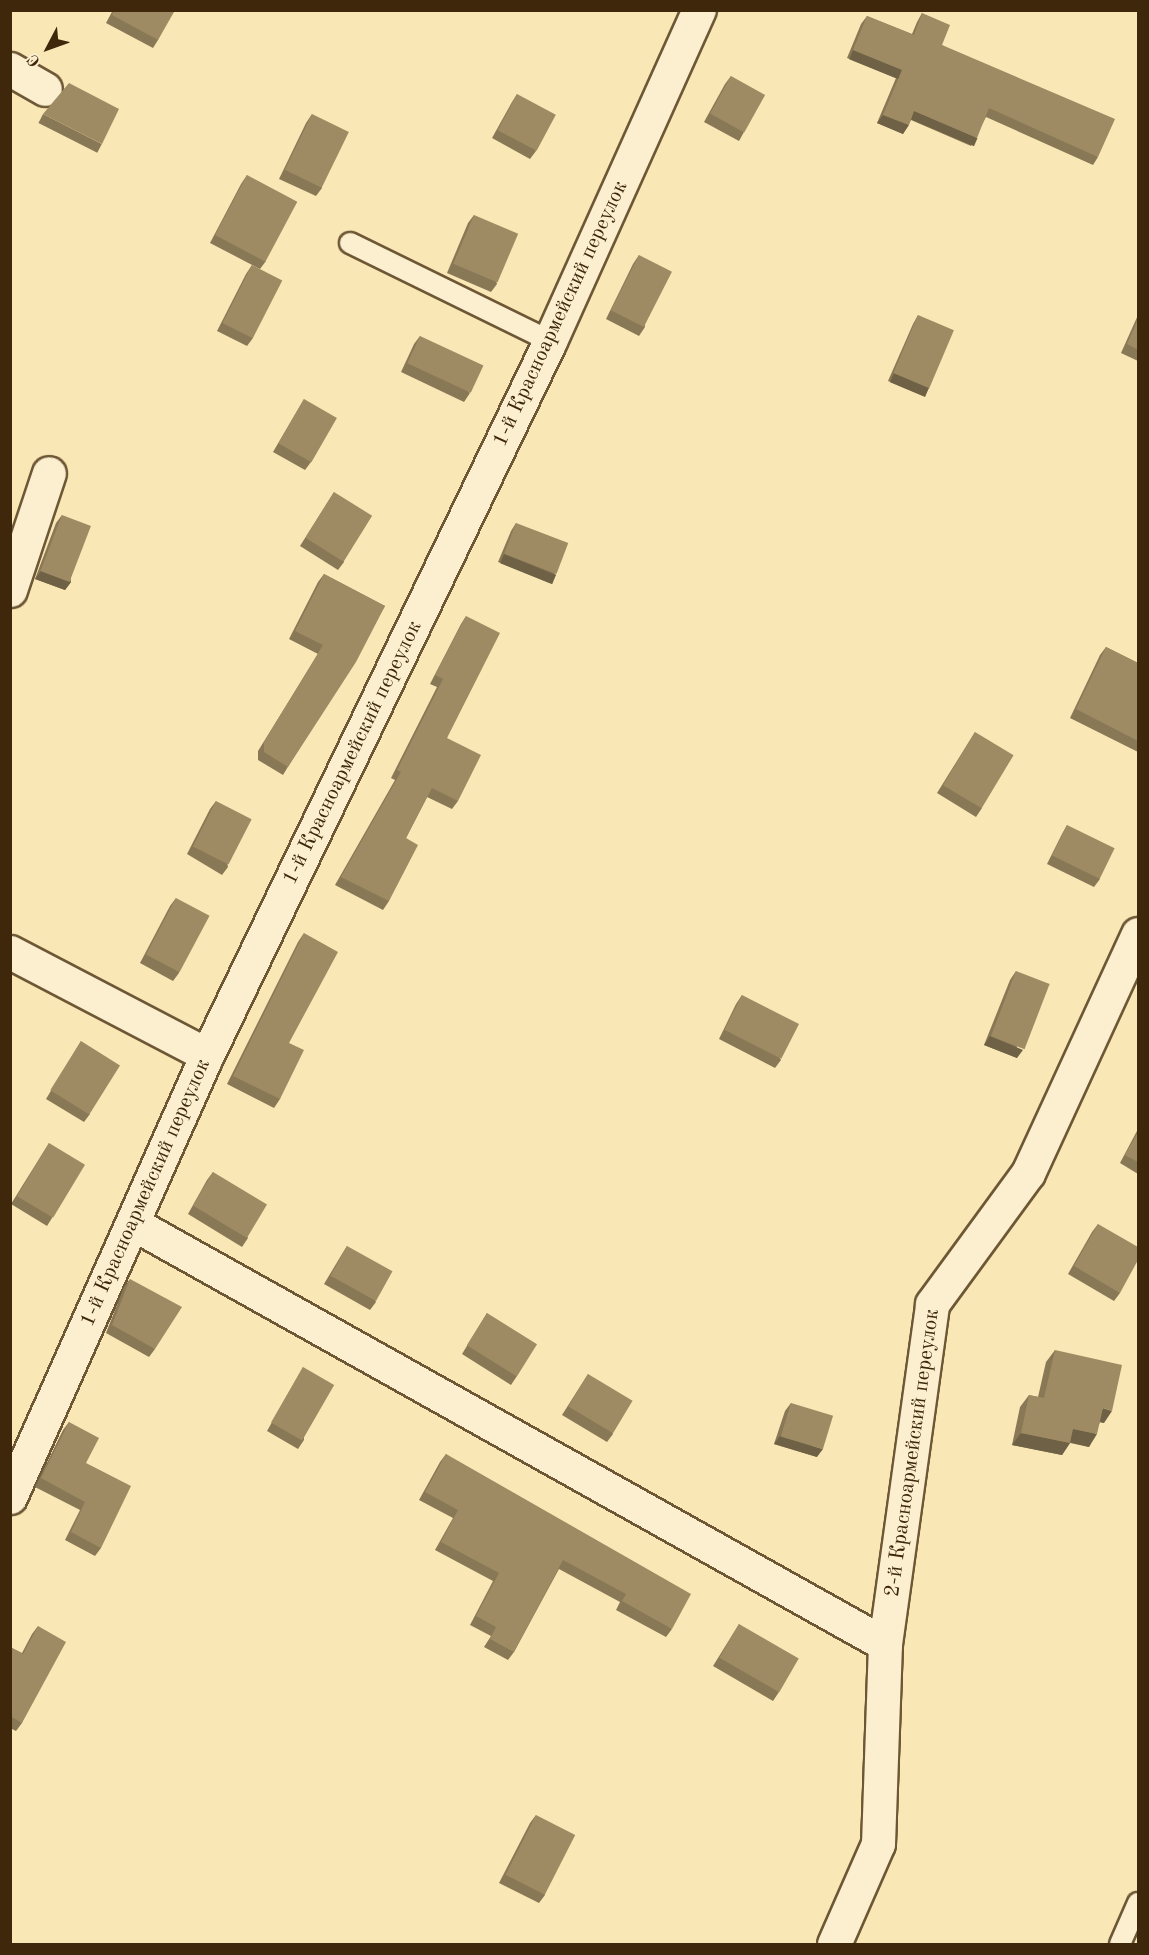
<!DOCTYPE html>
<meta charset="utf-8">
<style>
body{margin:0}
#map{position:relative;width:1149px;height:1955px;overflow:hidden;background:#f9e7b6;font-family:"Old Standard TT",serif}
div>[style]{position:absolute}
.roads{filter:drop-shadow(2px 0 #6d5735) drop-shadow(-2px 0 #6d5735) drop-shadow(0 2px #6d5735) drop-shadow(0 -2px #6d5735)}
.lane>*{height:20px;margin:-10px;padding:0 10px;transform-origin:10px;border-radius:10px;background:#fbefd0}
.street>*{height:33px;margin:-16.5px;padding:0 16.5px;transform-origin:16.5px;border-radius:16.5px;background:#fbefd0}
.wall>*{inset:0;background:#897855;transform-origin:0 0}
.shaded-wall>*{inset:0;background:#6f6145;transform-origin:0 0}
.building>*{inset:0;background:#9f8b63;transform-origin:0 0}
span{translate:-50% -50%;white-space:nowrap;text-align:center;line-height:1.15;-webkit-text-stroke:6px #fbefd0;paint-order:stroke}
.street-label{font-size:21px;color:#3e270a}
.frame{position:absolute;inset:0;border:12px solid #3e270a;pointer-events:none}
.north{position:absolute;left:18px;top:18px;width:60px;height:60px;-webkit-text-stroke:4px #fbefd0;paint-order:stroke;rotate:229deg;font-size:16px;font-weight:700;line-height:24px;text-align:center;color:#3e270a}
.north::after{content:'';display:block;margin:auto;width:21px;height:27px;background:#3e270a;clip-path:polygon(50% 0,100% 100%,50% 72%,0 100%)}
</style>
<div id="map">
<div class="roads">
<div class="lane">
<i style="left:350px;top:243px;width:223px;rotate:26.1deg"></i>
<i style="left:1120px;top:1944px;width:45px;rotate:-66.3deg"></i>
</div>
<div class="street">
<i style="left:10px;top:69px;width:40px;rotate:29.7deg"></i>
<i style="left:10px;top:590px;width:123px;rotate:-71.6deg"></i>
<i style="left:10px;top:952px;width:222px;rotate:27.6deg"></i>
<i style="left:134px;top:1224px;width:860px;rotate:29.22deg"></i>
<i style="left:10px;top:1497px;width:484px;rotate:-66deg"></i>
<i style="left:207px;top:1055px;width:792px;rotate:-64.34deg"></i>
<i style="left:550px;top:341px;width:363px;rotate:-65.8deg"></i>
<i style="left:834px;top:1944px;width:109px;rotate:-66.3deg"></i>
<i style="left:878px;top:1844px;width:200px;rotate:-88deg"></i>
<i style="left:885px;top:1644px;width:343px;rotate:-82.1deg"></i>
<i style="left:932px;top:1304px;width:162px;rotate:-53.8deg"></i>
<i style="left:1028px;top:1173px;width:263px;rotate:-65.3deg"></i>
</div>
</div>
<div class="wall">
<i style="clip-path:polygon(113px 10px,172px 10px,158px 40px,153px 48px,106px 23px)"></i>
<i style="clip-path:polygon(922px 13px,942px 45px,1098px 157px,1093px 165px,986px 117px,971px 146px,911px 120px,903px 134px,877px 123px,896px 78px,847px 58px,861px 24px,867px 16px,912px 34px,917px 22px)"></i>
<i style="clip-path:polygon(731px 76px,744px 132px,739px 141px,704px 122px,725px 84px)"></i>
<i style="clip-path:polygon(517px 94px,536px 151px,530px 159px,492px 138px,512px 102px)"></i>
<i style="left:43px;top:114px;width:66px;height:10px;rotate:27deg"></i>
<i style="clip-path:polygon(312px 114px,322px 188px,316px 196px,279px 179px,306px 123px)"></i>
<i style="clip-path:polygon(247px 175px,266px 261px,260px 269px,210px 243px,241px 184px)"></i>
<i style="clip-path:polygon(474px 215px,497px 284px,491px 292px,447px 273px,468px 223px)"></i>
<i style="clip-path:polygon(639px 255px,645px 327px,639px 336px,606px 319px,633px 264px)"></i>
<i style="clip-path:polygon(252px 265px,253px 338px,247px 346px,217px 331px,246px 274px)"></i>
<i style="clip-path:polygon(918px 315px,929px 388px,924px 396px,888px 381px,913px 324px)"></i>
<i style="clip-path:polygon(1138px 315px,1138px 361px,1121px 353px)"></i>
<i style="clip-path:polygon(420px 336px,470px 393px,464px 402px,401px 372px,414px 344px)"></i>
<i style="clip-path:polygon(304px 399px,311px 462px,305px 470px,273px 452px)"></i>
<i style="clip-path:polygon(334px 492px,344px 562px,338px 570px,300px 546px)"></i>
<i style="clip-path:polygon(62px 515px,71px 582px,65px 590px,35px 579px,56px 523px)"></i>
<i style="clip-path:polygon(516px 523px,556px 575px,550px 583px,498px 562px,511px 531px)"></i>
<i style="clip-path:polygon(324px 574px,385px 606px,283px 775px,258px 760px,258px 751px,318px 654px,289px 639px,318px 582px)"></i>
<i style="clip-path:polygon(466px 616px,447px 738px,458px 801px,452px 809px,427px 797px,406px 838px,389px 901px,383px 910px,335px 885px,395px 780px,391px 778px,437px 687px,430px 684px,461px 624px)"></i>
<i style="clip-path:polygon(1106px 647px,1138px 663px,1138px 752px,1070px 718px,1100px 655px)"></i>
<i style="clip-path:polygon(975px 732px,982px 808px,976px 817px,937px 793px)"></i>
<i style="clip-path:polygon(216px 801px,228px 867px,222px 875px,187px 854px,210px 809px)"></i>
<i style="clip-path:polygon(1067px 825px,1100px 879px,1094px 887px,1047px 864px,1062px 834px)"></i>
<i style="clip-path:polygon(176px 898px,179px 973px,173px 981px,140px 963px,170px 906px)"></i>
<i style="clip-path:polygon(304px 933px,280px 1099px,274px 1108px,227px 1084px,298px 942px)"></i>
<i style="clip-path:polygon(1016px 971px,1017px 1058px,984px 1045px,1010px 980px)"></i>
<i style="clip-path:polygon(742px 995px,781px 1060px,775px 1068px,719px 1039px,736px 1004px)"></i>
<i style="clip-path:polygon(81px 1041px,90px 1114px,84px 1122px,46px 1099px)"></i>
<i style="clip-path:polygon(1138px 1129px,1138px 1174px,1120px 1163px)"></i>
<i style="clip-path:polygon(49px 1143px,52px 1218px,47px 1226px,11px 1204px)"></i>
<i style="clip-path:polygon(213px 1172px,248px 1238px,242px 1247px,188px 1214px,207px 1180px)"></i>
<i style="clip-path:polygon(1098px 1224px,1120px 1293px,1114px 1301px,1068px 1274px,1092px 1232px)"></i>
<i style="clip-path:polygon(347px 1246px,376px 1302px,370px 1310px,324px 1284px,342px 1254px)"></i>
<i style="clip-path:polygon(130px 1279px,155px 1349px,149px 1357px,106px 1333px,124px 1287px)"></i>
<i style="clip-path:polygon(487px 1313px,517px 1376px,511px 1385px,462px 1354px)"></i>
<i style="clip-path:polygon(1055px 1350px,1104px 1423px,1100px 1422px,1089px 1447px,1070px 1443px,1062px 1455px,1012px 1445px,1020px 1407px,1029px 1395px,1038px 1397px,1046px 1362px)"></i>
<i style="clip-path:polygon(303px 1367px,304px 1440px,298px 1449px,267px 1431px,298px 1376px)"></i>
<i style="clip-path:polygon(588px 1374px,613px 1434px,607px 1442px,562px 1415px)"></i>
<i style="clip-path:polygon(791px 1403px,817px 1457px,774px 1444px,785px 1411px)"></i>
<i style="clip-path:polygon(69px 1422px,86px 1463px,101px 1548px,95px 1556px,65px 1540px,80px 1510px,35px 1487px,63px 1430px)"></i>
<i style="clip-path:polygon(446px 1454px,672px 1629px,666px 1637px,616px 1610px,620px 1602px,559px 1569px,514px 1652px,508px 1660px,484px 1647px,491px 1636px,470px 1625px,493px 1581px,435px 1550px,453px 1518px,419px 1500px,440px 1462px)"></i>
<i style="clip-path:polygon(739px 1624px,779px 1692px,773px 1701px,713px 1666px)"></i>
<i style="clip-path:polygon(38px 1626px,22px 1723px,16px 1731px,10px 1728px,10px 1647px,22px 1653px,32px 1634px)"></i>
<i style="clip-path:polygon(536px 1815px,545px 1895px,539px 1903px,499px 1883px,530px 1823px)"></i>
</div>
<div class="shaded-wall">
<i style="left:853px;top:50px;width:53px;height:10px;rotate:22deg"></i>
<i style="left:914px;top:111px;width:69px;height:9px;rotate:23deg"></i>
<i style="clip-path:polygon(883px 115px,909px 125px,903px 134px,877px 123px)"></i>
<i style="left:894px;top:373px;width:38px;height:10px;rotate:23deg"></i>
<i style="left:504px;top:554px;width:56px;height:10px;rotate:22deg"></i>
<i style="clip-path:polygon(41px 571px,71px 582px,65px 590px,35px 579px)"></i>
<i style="clip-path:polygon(990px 1036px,1023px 1050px,1017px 1058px,984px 1045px)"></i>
<i style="clip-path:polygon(1103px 1408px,1112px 1411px,1104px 1423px,1095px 1421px)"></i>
<i style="clip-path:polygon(1073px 1429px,1097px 1434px,1089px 1447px,1065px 1441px)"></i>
<i style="clip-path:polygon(1021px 1433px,1070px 1443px,1062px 1455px,1012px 1445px)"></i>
<i style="clip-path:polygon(780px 1436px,823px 1449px,817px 1457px,774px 1444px)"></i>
</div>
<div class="building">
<i style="clip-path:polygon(114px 10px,172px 10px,174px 12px,158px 40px,112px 15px)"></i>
<i style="clip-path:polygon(922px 13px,950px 25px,942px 45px,1115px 119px,1098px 157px,989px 108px,977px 138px,914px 111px,909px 125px,883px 115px,902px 70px,853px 50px,867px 16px,914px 35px)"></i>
<i style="left:731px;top:76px;width:39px;height:43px;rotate:29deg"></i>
<i style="clip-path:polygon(69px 83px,119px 109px,102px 144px,43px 114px)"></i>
<i style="left:517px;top:94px;width:44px;height:41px;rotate:28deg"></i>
<i style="left:312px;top:114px;width:41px;height:62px;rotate:26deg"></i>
<i style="left:247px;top:175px;width:57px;height:68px;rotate:28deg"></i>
<i style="left:474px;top:215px;width:48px;height:53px;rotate:23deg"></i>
<i style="left:639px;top:255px;width:37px;height:62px;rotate:27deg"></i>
<i style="left:252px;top:265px;width:34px;height:65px;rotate:27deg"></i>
<i style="left:918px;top:315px;width:39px;height:63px;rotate:23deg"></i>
<i style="clip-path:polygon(1138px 319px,1138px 350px,1127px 344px)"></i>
<i style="left:420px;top:336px;width:70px;height:30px;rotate:25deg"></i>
<i style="left:304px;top:399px;width:38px;height:51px;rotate:30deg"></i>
<i style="left:334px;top:492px;width:45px;height:54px;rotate:32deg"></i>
<i style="left:62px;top:515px;width:31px;height:60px;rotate:21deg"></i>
<i style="left:516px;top:523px;width:56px;height:33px;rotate:21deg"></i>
<i style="clip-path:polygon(324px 574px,385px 606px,356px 662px,288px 767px,264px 752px,264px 742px,323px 645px,295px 631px)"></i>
<i style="clip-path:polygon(466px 616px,500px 633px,447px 738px,481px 755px,458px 801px,432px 788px,406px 838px,418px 845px,389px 901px,341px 877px,401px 772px,397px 770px,443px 679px,435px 675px)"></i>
<i style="clip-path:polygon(1106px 647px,1138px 663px,1138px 741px,1076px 709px)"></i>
<i style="left:975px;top:732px;width:45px;height:62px;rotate:31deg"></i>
<i style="left:216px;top:801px;width:40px;height:51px;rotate:27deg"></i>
<i style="left:1067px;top:825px;width:53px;height:34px;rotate:26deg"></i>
<i style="left:176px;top:898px;width:38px;height:64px;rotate:28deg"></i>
<i style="clip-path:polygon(304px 933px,338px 952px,289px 1043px,304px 1050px,280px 1099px,233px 1076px)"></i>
<i style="left:1016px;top:971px;width:36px;height:70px;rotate:21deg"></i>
<i style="left:742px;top:995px;width:64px;height:39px;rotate:27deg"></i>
<i style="left:81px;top:1041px;width:46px;height:58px;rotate:32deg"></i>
<i style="clip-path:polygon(1138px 1132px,1138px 1162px,1125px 1155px)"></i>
<i style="left:49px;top:1143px;width:42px;height:62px;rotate:31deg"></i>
<i style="left:213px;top:1172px;width:63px;height:39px;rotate:31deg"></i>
<i style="clip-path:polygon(1098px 1224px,1138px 1247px,1138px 1260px,1120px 1293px,1074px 1266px)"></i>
<i style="left:347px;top:1246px;width:52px;height:34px;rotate:29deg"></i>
<i style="clip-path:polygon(130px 1279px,182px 1307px,155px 1349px,112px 1325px)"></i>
<i style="left:487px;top:1313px;width:59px;height:38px;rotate:32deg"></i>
<i style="clip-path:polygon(1055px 1350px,1122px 1365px,1112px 1411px,1103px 1408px,1097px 1434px,1073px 1429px,1070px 1443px,1021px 1433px,1029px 1395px,1044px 1398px)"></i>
<i style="left:303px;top:1367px;width:36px;height:64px;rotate:30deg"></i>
<i style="left:588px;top:1374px;width:52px;height:38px;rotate:31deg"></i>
<i style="left:791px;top:1403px;width:44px;height:35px;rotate:17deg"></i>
<i style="clip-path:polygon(69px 1422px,99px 1438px,86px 1463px,131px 1486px,101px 1548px,71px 1532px,85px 1502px,41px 1478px)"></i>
<i style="clip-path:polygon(446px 1454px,691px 1594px,672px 1629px,622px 1601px,626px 1594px,563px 1560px,514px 1652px,490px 1639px,496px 1627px,476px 1616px,499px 1573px,441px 1542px,458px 1510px,425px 1492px)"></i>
<i style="left:739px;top:1624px;width:69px;height:39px;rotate:30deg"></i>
<i style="clip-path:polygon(38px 1626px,66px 1642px,22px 1723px,10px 1716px,10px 1647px,23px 1654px)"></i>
<i style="left:536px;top:1815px;width:44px;height:67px;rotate:27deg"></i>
</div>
<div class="street-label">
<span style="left:561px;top:314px;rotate:-65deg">1-й Красноармейский переулок</span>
<span style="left:353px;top:753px;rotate:-64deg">1-й Красноармейский переулок</span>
<span style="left:146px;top:1193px;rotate:-66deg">1-й Красноармейский переулок</span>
<span style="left:913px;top:1453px;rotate:-82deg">2-й Красноармейский переулок</span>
</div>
<div class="frame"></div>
<div class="north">С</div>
</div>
